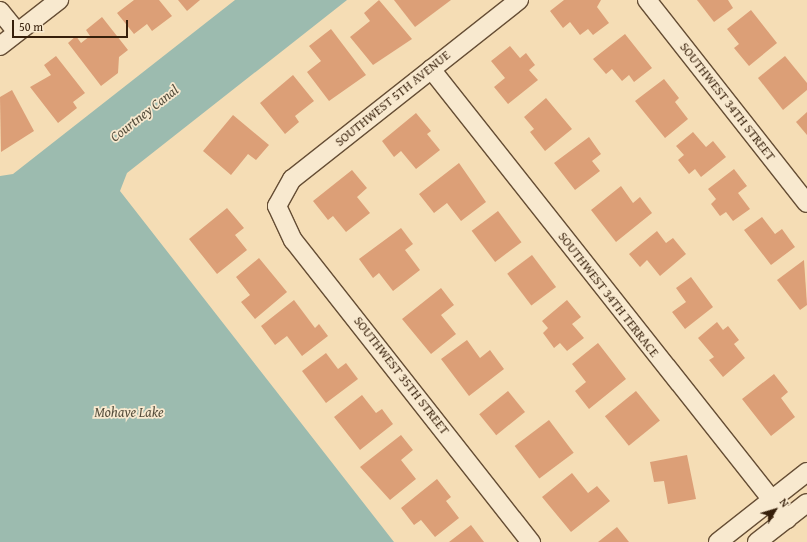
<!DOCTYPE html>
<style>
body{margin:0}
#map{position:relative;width:807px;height:542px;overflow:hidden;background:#f5ddb5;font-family:"Gentium Book Plus",serif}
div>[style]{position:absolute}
.water>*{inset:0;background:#9cbbaf}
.building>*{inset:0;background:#dc9f77;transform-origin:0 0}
.roads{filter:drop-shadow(1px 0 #664e35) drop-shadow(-1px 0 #664e35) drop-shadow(0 1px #664e35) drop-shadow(0 -1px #664e35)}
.minor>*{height:18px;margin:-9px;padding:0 9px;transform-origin:9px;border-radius:9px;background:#f8e9cf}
span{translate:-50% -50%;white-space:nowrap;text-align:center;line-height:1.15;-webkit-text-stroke:3.5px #f8e9cf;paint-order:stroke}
.street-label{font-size:13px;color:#361f0a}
.water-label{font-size:14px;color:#554e3c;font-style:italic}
.north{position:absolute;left:755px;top:490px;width:40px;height:40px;-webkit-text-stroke:3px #f8e9cf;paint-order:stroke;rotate:52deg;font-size:11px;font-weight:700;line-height:16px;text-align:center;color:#361f0a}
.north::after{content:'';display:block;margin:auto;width:14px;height:18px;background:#361f0a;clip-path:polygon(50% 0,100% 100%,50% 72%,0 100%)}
.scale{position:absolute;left:12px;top:20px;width:116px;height:18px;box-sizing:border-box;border:2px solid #361f0a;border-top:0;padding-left:5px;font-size:12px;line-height:14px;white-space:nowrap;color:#361f0a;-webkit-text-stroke:3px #f8e9cf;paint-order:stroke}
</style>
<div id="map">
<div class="water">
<i style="clip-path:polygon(235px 0,347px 0,127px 173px,120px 191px,394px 542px,0 542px,0 176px,13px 174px)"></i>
</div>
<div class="building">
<i style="clip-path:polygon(134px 0,159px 0,172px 16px,152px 31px,147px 24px,134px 34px,117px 13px)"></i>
<i style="clip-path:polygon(178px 0,200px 0,187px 11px)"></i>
<i style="clip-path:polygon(379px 0,412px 39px,373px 65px,350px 37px,370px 21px,364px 13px)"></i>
<i style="clip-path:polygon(394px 0,451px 0,415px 27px)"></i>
<i style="clip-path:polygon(564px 0,601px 0,597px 7px,609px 23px,593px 35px,588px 29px,580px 35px,570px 22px,563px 28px,550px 11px)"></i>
<i style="clip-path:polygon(697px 0,728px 0,733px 8px,714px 22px)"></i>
<i style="clip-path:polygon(751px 10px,777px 43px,749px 66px,734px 48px,739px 44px,727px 29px)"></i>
<i style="clip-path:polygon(102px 17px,128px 50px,119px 57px,118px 73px,101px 86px,68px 43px,76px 36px,81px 43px,90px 36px,86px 30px)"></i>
<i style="clip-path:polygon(331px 29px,366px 75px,329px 101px,307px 72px,321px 61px,309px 46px)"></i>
<i style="clip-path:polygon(625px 34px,652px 68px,634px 82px,629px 75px,622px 81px,612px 69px,606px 74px,593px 59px)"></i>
<i style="clip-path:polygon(510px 46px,520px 58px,526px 53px,535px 65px,529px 70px,538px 80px,508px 104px,494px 87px,505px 78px,491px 61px)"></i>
<i style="clip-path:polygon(56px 56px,85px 93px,73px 102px,77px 108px,58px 123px,30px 87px,51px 75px,44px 65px)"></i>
<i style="clip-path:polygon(785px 56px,807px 83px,807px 90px,783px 110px,758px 78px)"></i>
<i style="clip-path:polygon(293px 75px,314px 101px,295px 116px,299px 122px,285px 134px,260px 103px)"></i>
<i style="clip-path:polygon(664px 79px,679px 98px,675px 102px,688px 119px,665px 138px,635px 101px)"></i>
<i style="clip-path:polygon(12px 90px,34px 131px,1px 152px,0 97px)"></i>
<i style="clip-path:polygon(546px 98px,572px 129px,545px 151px,530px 132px,534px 129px,524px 117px)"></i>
<i style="clip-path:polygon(807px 112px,807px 135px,796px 122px)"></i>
<i style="clip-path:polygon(416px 113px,431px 131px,427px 134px,440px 150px,416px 169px,401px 151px,394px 157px,382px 141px)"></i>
<i style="clip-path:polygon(233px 115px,269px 145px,256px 160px,248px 154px,231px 175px,203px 151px)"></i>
<i style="clip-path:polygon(693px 132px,706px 147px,713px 141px,726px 157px,701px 177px,695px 169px,689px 174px,678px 160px,684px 155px,676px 146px)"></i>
<i style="clip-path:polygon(589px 137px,601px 154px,592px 161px,600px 171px,575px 190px,554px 163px)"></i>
<i style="clip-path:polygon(459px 163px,486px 202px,461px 221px,447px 203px,434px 213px,419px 194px)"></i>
<i style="clip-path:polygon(734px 169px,747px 186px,738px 193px,750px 209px,733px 221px,726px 212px,720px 216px,711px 204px,716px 199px,708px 189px)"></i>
<i style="clip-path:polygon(352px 170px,367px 188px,357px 197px,370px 213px,346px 232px,333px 216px,328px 220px,313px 201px)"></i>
<i style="clip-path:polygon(621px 186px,633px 203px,640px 197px,652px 213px,616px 242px,591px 210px)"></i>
<i style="clip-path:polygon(227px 208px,244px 228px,235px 235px,247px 250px,217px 274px,189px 239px)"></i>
<i style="left:498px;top:211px;width:39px;height:33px;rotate:53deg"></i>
<i style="clip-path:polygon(762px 217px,775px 234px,782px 229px,795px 247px,771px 265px,744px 230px)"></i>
<i style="clip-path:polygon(401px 228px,413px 244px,405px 250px,420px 270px,393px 291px,379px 273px,373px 278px,359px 259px)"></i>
<i style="clip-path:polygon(657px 231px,666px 243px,673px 238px,686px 254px,660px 276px,647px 260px,640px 267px,629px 254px)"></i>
<i style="left:532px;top:255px;width:40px;height:31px;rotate:53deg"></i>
<i style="clip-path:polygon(259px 258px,287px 292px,255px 319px,241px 302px,250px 295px,236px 277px)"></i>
<i style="clip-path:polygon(804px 260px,807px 305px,800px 310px,777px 280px)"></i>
<i style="clip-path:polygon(691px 277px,713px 307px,685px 329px,672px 312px,686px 302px,676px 288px)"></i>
<i style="clip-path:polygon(441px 288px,454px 305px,441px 315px,456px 334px,431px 354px,402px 319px)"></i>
<i style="clip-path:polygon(294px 300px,315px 328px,319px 324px,328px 336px,302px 356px,287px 336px,275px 345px,261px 326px)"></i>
<i style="clip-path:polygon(567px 300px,581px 317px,572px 324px,584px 338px,567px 351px,560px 343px,554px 348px,543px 333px,548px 328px,542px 321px)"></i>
<i style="clip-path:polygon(717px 322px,723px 330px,728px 326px,739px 340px,734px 344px,745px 358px,723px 377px,709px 360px,714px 357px,698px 338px)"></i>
<i style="clip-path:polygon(467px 340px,480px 358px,490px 350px,504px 369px,469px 396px,441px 359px)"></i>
<i style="clip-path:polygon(598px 343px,626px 379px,589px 409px,575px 391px,586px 382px,572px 364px)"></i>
<i style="clip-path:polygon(326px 353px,338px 369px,346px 363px,358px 379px,326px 403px,302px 371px)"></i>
<i style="clip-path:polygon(774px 374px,788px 392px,781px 398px,795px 417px,771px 436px,742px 399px)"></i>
<i style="left:508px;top:391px;width:27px;height:37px;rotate:51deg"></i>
<i style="left:636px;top:391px;width:38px;height:40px;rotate:51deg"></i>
<i style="clip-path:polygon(362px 395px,376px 413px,382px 409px,393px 424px,360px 450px,334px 417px)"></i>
<i style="left:549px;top:420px;width:41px;height:43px;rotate:53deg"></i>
<i style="clip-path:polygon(401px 435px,413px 450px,401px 460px,416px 479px,390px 500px,360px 467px)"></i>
<i style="clip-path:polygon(687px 455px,696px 499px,668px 504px,664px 481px,654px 482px,650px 462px)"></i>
<i style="clip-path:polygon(572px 473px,588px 493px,597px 486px,610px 501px,571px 532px,542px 497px)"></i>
<i style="clip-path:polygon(437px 479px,451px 497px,446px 501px,459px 518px,435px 537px,421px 520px,414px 525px,401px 508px)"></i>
<i style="clip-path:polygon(471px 525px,484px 542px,449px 542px)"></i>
<i style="clip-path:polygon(617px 527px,629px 542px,598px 542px)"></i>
</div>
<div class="roads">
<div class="minor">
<i style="left:519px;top:0;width:289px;rotate:141.7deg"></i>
<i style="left:292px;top:179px;width:31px;rotate:119deg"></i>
<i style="left:277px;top:206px;width:38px;rotate:65deg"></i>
<i style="left:293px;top:240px;width:385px;rotate:51.8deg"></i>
<i style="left:647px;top:0;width:258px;rotate:51.8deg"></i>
<i style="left:0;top:11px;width:27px;rotate:51deg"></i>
<i style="left:0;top:46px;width:75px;rotate:-37.9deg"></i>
<i style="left:431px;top:69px;width:574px;rotate:51.65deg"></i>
<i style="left:718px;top:542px;width:113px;rotate:-38.2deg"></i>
<i style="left:757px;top:542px;width:63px;rotate:-38deg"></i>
</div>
</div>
<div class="street-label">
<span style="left:393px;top:99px;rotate:-39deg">SOUTHWEST 5TH AVENUE</span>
<span style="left:727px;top:102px;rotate:52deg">SOUTHWEST 34TH STREET</span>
<span style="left:608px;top:295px;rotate:52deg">SOUTHWEST 34TH TERRACE</span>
<span style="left:401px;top:376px;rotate:52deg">SOUTHWEST 35TH STREET</span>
</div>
<div class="water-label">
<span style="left:144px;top:113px;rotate:-38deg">Courtney Canal</span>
<span style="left:129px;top:412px">Mohave Lake</span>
</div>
<div class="north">N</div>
<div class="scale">50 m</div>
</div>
